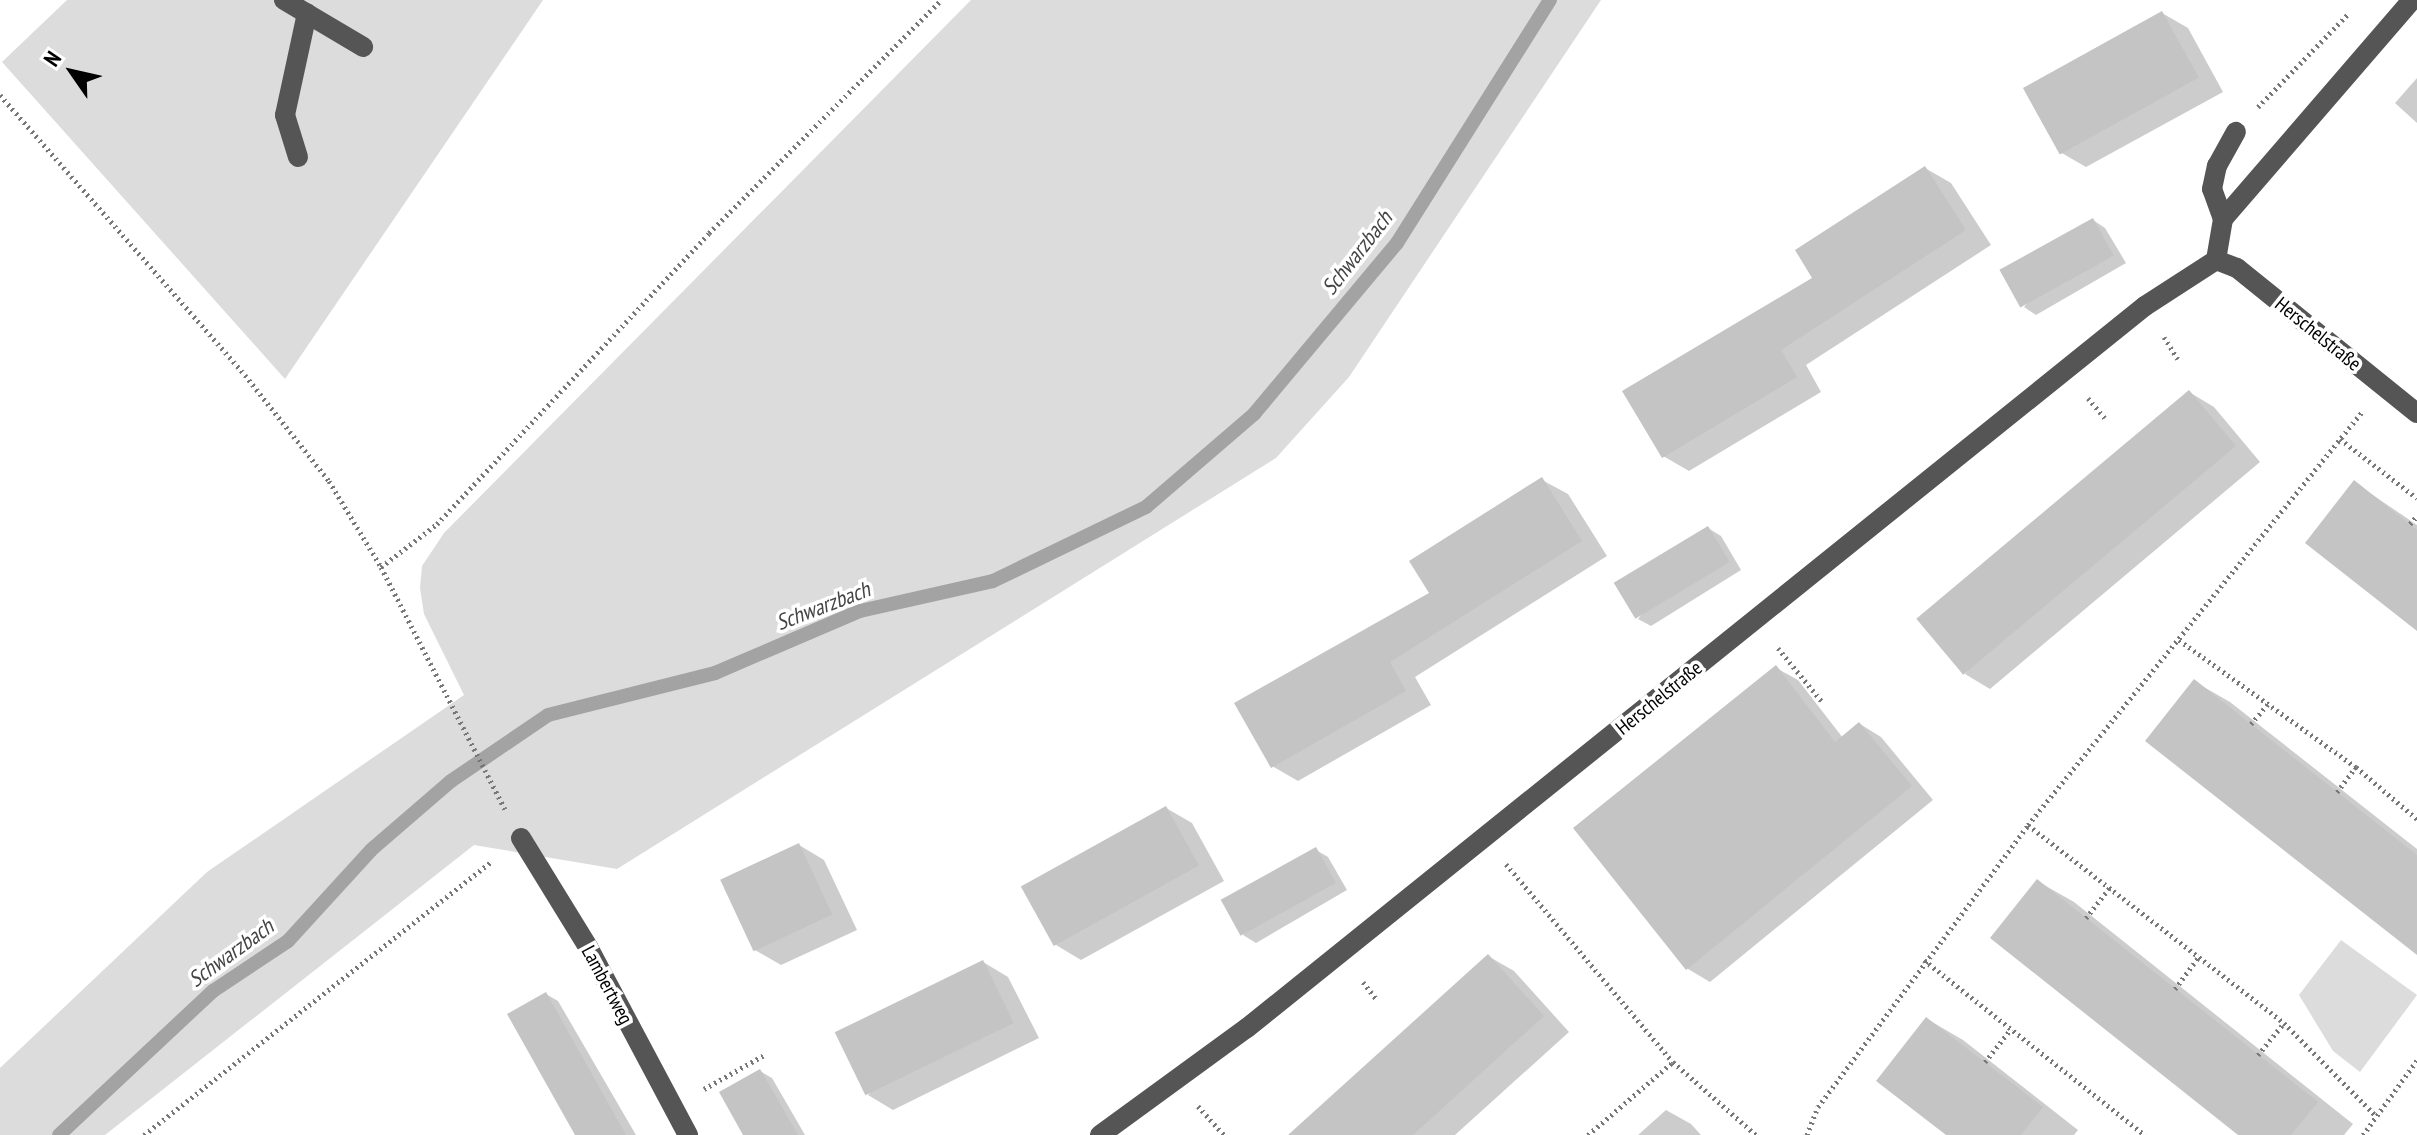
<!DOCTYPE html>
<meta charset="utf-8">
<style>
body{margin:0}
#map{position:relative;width:2417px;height:1135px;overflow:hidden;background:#fff;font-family:"PT Sans Narrow",sans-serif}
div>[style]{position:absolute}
.green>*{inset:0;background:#dcdcdc}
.shadow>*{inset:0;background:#0003}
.stream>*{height:14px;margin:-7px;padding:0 7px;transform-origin:7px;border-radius:7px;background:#a3a3a3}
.building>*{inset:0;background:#c4c4c4;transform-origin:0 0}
.path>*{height:5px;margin-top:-2.5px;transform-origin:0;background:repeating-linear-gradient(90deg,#777 0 2px,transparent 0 6px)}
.minor>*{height:20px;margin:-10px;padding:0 10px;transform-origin:10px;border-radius:10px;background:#555}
span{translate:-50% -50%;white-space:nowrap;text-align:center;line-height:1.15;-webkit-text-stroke:7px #fff;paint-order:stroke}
.street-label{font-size:20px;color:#000}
.water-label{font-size:22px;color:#444;font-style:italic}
.north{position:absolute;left:32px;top:32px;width:80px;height:80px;-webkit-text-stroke:6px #fff;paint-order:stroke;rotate:304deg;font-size:22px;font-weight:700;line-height:32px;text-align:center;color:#000}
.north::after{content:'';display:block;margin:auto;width:28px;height:36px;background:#000;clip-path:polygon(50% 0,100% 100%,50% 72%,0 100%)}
</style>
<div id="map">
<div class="green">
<i style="clip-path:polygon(67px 0,543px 0,285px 379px,2px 62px)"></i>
<i style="clip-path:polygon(971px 0,1601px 0,1349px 377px,1276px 458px,617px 869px,474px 845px,105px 1135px,0 1135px,0 1068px,207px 872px,464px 695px,424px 614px,420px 588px,422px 566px,444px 533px)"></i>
<i style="clip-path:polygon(2341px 940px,2417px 995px,2360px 1072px,2333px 1051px,2299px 995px)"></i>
</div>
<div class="shadow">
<i style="clip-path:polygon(2162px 13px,2188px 28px,2223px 92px,2086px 167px,2060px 152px)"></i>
<i style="clip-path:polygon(2417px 78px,2417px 123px,2395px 103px)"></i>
<i style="clip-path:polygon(1925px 168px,1951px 183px,1991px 245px,1806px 365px,1821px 392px,1689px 471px,1663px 456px,1815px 278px)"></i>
<i style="clip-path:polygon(2093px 220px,2105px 228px,2126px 263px,2036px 315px,2024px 307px)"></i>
<i style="clip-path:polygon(2189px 392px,2214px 407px,2260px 462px,1990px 689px,1965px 674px)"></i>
<i style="clip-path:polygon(1542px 480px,1568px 494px,1607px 556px,1415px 677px,1431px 705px,1298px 781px,1272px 766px)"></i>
<i style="clip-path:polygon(2355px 483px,2417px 525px,2417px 629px)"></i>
<i style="clip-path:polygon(1708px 528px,1721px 536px,1741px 570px,1651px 626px,1638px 619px)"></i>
<i style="clip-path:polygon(1776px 668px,1798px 680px,1843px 738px,1860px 724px,1881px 737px,1933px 800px,1710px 982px,1688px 969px,1576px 828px)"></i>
<i style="clip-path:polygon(2195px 682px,2230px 702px,2417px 849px,2417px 953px)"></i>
<i style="clip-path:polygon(1166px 808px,1192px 823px,1224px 881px,1081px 960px,1056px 945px)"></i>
<i style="clip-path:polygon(799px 845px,824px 860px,857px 930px,781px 965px,755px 950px)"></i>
<i style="clip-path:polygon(1316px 850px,1328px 857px,1347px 890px,1256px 943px,1243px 935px)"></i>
<i style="clip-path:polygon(2037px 881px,2074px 902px,2353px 1124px,2344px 1135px,2241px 1135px)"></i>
<i style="clip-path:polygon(1488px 956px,1514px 971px,1569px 1032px,1455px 1135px,1296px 1135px)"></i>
<i style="clip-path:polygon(983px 962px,1008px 977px,1039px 1038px,893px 1110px,868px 1095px)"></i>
<i style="clip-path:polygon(546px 994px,558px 1001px,636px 1135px,579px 1135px)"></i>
<i style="clip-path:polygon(1927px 1019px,1963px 1040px,2078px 1130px,2074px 1135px,1949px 1135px)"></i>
<i style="clip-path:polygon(760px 1071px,772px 1078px,805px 1135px,746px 1135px)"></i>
<i style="clip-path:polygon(1666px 1110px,1691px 1124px,1701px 1135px,1638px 1135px)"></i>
</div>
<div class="stream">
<i style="left:59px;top:1135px;width:211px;rotate:-43.1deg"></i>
<i style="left:213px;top:991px;width:90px;rotate:-33.7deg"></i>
<i style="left:288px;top:941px;width:123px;rotate:-47.6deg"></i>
<i style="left:371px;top:850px;width:106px;rotate:-40.8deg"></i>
<i style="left:451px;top:781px;width:117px;rotate:-34.2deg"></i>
<i style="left:548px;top:715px;width:172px;rotate:-14.1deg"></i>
<i style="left:715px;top:673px;width:158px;rotate:-23.2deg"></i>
<i style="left:860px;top:611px;width:136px;rotate:-12.7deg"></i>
<i style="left:993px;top:581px;width:170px;rotate:-25.8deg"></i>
<i style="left:1146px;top:507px;width:143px;rotate:-40.7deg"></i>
<i style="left:1254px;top:414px;width:223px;rotate:-50.1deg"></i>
<i style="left:1397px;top:243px;width:287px;rotate:-57.8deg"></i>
</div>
<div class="building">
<i style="left:2162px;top:11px;width:76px;height:159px;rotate:61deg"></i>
<i style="clip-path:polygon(1925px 166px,1966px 230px,1781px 350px,1797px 377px,1662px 458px,1622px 391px,1812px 278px,1795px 250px)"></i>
<i style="left:2093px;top:218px;width:43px;height:107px;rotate:61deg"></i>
<i style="left:2189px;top:390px;width:73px;height:356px;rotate:50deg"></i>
<i style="clip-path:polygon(1542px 477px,1582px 541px,1390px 662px,1406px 691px,1271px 768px,1234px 703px,1429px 593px,1409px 561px)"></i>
<i style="clip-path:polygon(2354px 480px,2417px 530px,2417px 631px,2305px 543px)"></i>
<i style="left:1708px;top:526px;width:42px;height:110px;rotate:59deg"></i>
<i style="clip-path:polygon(1776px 665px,1835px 742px,1859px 722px,1912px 786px,1686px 970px,1573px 828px)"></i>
<i style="clip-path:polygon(2194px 679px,2417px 855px,2417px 955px,2145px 741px)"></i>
<i style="left:1166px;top:806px;width:68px;height:166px;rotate:61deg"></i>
<i style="left:799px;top:843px;width:79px;height:87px;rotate:65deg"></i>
<i style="left:1316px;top:847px;width:41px;height:109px;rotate:61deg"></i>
<i style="clip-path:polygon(2037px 879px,2318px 1102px,2291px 1135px,2238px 1135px,1990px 938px)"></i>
<i style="clip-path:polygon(1488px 954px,1544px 1016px,1413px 1135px,1288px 1135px)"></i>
<i style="left:983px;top:960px;width:70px;height:165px;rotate:64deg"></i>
<i style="clip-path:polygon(546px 992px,626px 1135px,575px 1135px,507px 1014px)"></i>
<i style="clip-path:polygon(1926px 1017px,2043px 1107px,2021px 1135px,1946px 1135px,1876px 1081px)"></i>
<i style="clip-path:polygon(760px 1069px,774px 1093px,798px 1135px,743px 1135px,719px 1092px)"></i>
</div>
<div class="path">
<i style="left:0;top:95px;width:372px;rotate:48.8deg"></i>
<i style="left:245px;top:375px;width:135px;rotate:51.6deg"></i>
<i style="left:329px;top:481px;width:100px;rotate:58.8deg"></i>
<i style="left:381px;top:567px;width:272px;rotate:62.9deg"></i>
<i style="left:2258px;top:107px;width:129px;rotate:-45.9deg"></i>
<i style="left:2164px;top:337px;width:26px;rotate:58deg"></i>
<i style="left:2088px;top:398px;width:26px;rotate:50deg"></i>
<i style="left:2340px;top:439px;width:97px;rotate:37.5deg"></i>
<i style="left:2410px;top:524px;width:11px;rotate:-49deg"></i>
<i style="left:381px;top:567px;width:71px;rotate:-37.5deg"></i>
<i style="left:437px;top:524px;width:398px;rotate:-46.9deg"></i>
<i style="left:709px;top:233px;width:329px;rotate:-45.1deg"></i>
<i style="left:2179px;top:640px;width:218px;rotate:35.7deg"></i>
<i style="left:2356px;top:767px;width:80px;rotate:40.4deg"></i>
<i style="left:1778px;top:648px;width:71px;rotate:50.7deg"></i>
<i style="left:2251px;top:724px;width:26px;rotate:-50deg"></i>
<i style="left:2337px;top:792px;width:31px;rotate:-53deg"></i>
<i style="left:2028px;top:825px;width:324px;rotate:37.7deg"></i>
<i style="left:2284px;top:1023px;width:131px;rotate:45.3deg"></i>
<i style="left:1506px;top:864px;width:259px;rotate:49.9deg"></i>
<i style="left:1673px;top:1062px;width:111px;rotate:41.3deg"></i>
<i style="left:2086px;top:918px;width:39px;rotate:-52deg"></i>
<i style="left:1924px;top:960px;width:282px;rotate:38.4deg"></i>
<i style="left:1363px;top:982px;width:23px;rotate:52deg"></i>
<i style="left:2175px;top:989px;width:42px;rotate:-53.7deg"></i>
<i style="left:2258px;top:1055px;width:41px;rotate:-50.9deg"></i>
<i style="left:1985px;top:1062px;width:42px;rotate:-51.8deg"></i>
<i style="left:704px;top:1089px;width:71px;rotate:-29.4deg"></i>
<i style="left:1198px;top:1106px;width:39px;rotate:48deg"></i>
<i style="left:144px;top:1135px;width:443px;rotate:-38.2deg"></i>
<i style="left:1588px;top:1135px;width:112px;rotate:-40.7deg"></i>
<i style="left:1807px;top:1135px;width:30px;rotate:-69deg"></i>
<i style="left:1818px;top:1107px;width:352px;rotate:-53.3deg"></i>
<i style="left:2028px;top:825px;width:531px;rotate:-51.04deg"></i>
<i style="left:2363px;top:1135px;width:92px;rotate:-54.2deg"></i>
</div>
<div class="minor">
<i style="left:284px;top:0;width:92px;rotate:30.7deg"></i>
<i style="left:298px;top:157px;width:44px;rotate:-107.2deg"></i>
<i style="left:285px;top:115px;width:104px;rotate:-77.8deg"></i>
<i style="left:2223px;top:219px;width:289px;rotate:-49.2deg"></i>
<i style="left:2216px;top:260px;width:22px;rotate:21deg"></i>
<i style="left:2237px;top:268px;width:231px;rotate:38.9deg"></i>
<i style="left:521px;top:838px;width:128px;rotate:58.4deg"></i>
<i style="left:588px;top:947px;width:213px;rotate:62deg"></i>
<i style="left:1100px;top:1135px;width:182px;rotate:-36.1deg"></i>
<i style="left:1247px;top:1028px;width:1152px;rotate:-38.8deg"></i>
<i style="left:2145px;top:306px;width:85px;rotate:-32.9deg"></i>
<i style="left:2216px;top:260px;width:42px;rotate:-80.3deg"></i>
<i style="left:2223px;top:219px;width:32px;rotate:-110deg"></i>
<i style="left:2212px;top:189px;width:24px;rotate:-78deg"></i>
<i style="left:2217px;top:166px;width:39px;rotate:-61deg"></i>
</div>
<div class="street-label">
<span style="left:2318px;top:334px;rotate:39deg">Herschelstraße</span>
<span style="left:1659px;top:698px;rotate:-39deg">Herschelstraße</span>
<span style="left:607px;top:985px;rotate:62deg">Lambertweg</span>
</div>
<div class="water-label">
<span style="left:1357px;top:253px;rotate:-52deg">Schwarzbach</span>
<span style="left:823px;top:606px;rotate:-21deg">Schwarzbach</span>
<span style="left:231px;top:953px;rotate:-36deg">Schwarzbach</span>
</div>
<div class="north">N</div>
</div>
